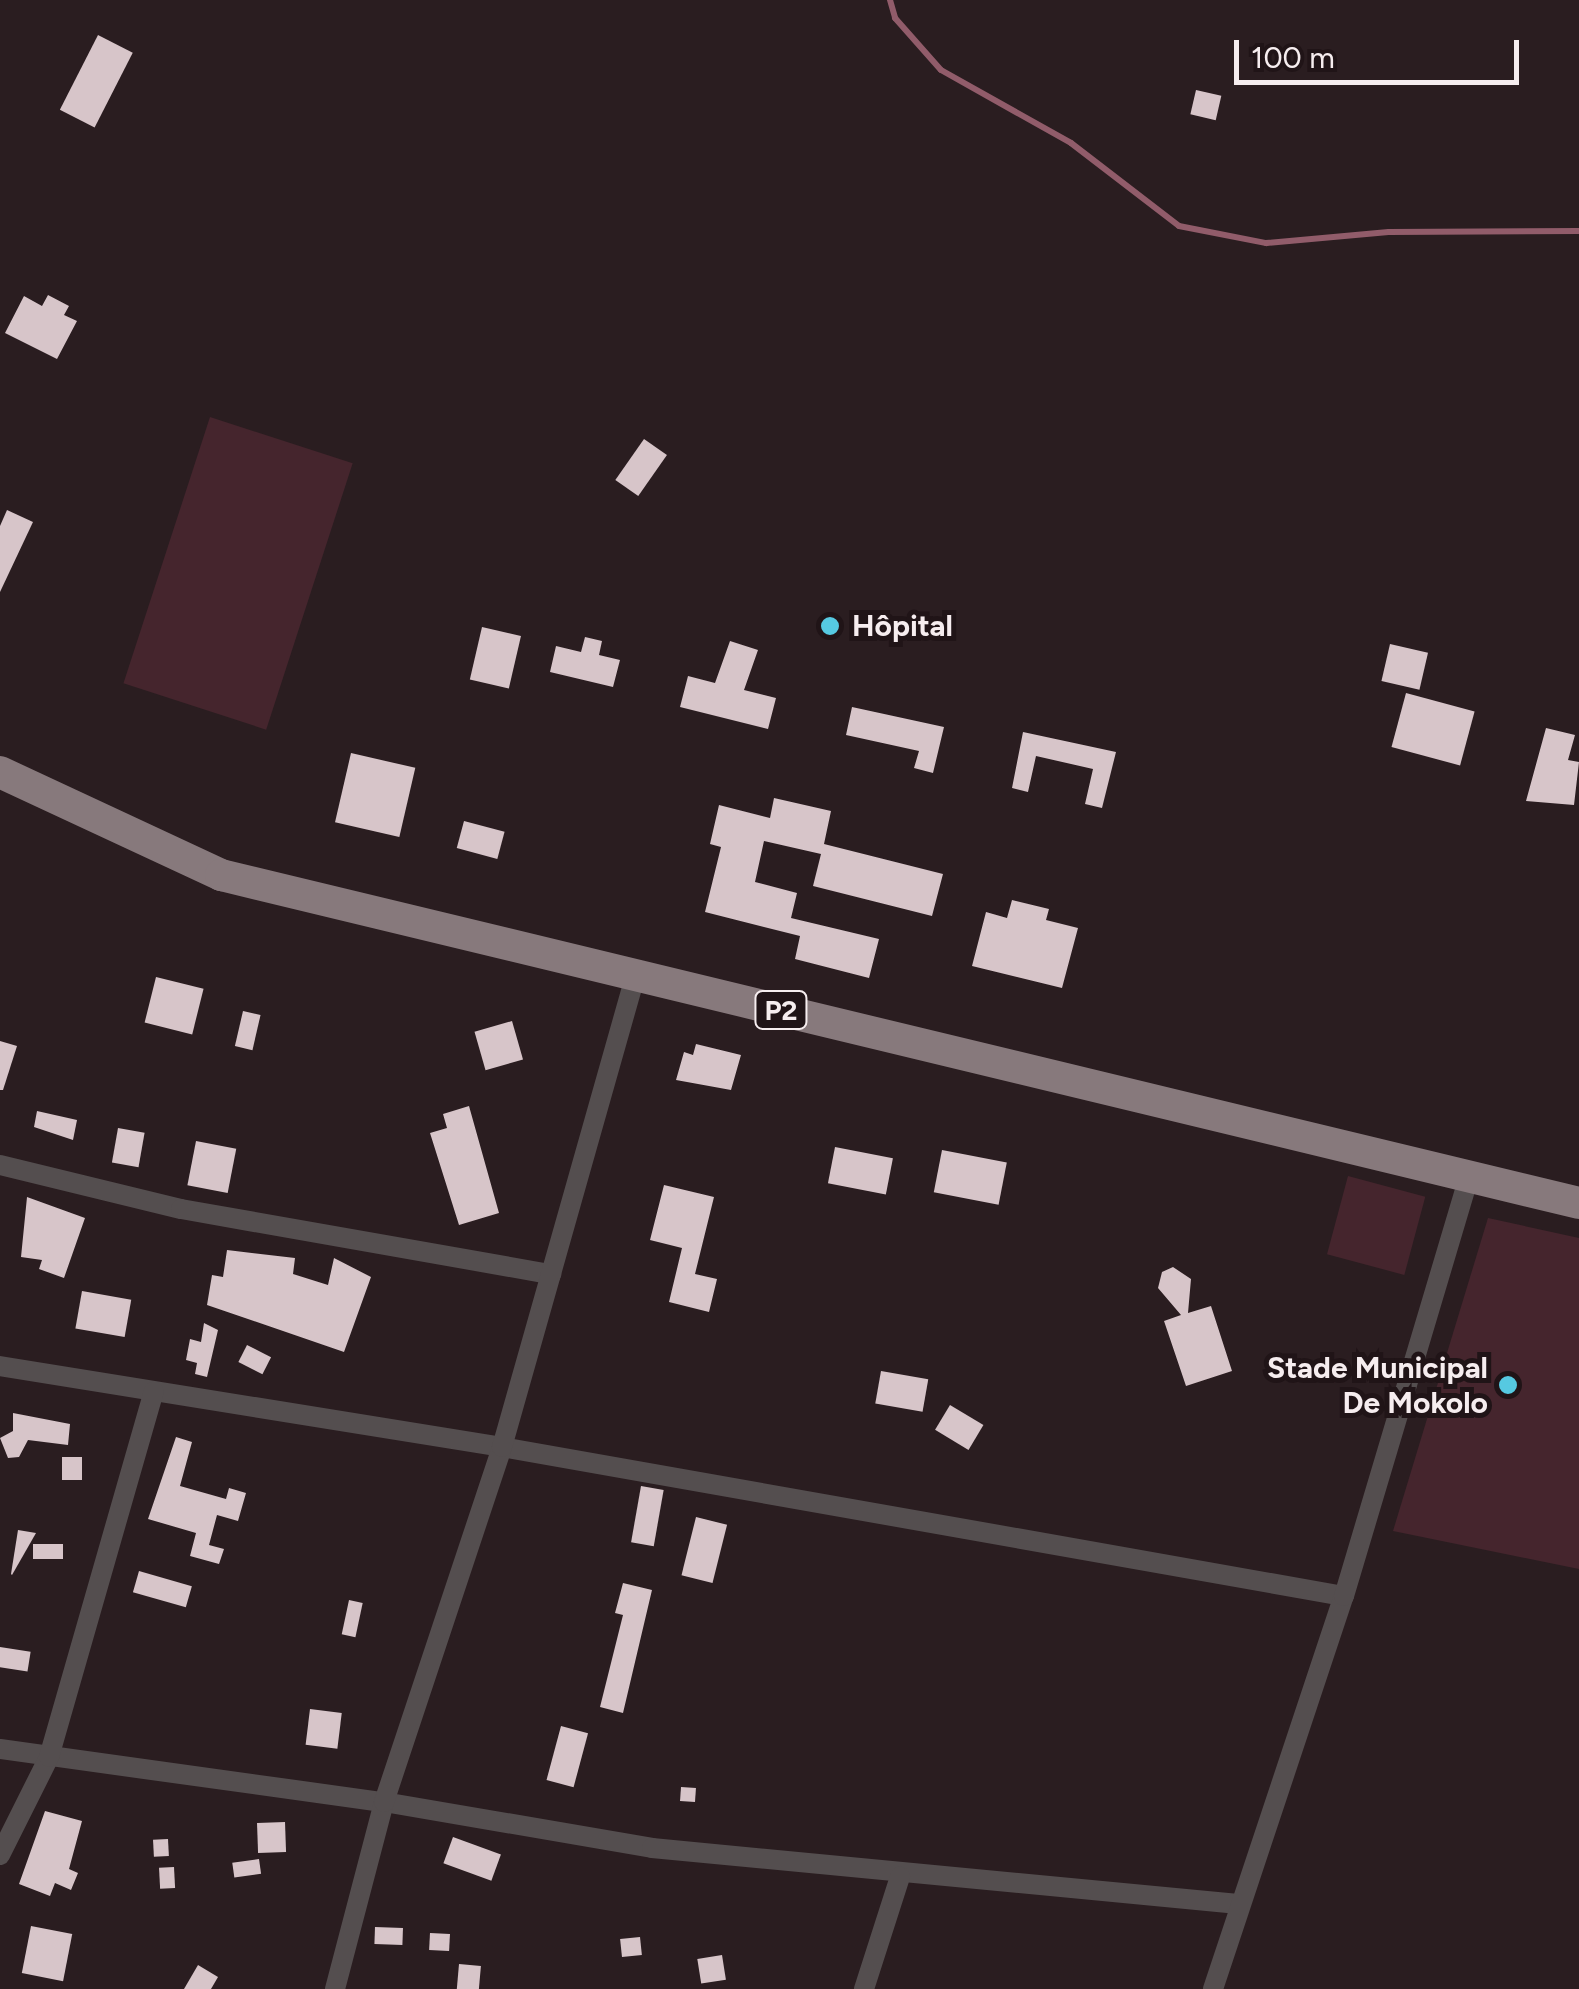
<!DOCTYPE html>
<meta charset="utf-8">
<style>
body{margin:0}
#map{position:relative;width:1579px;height:1989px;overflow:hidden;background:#2a1d20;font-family:Figtree,sans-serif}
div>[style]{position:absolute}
.green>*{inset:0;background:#45252d;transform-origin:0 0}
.stream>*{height:6px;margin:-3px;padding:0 3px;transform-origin:3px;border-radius:3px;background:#915c6a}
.building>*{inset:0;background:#d7c5c9;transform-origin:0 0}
.minor>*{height:20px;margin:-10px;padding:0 10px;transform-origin:10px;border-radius:10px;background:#544e4f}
.primary>*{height:32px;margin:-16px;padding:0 16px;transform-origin:16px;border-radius:16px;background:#87797c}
.dots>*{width:28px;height:28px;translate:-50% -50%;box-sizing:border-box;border:5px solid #201417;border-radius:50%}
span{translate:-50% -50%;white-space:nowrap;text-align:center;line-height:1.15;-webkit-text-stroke:10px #201417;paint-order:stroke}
.shield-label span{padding:2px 8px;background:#201417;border:2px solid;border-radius:8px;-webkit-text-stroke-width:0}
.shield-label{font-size:28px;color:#f6edef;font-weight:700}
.poi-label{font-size:30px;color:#f6edef;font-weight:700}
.left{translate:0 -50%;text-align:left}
.right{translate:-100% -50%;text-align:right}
.scale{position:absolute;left:1234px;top:40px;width:285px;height:45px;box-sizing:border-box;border:5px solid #f6edef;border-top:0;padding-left:12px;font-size:30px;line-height:35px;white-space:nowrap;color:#f6edef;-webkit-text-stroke:8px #201417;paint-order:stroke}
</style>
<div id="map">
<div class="green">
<i style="left:210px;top:417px;width:150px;height:280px;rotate:18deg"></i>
<i style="left:1348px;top:1176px;width:80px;height:81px;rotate:15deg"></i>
<i style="clip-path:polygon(1488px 1218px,1579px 1238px,1579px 1569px,1393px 1531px)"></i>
</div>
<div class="stream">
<i style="left:890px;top:0;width:19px;rotate:74deg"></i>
<i style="left:895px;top:18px;width:69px;rotate:48.5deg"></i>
<i style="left:941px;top:70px;width:149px;rotate:29.3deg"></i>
<i style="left:1071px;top:143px;width:136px;rotate:37.5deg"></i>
<i style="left:1179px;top:226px;width:89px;rotate:11.1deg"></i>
<i style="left:1266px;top:243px;width:123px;rotate:-5.1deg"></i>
<i style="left:1389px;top:232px;width:190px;rotate:-0.3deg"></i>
</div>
<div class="building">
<i style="left:98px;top:35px;width:39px;height:84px;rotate:27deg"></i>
<i style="left:1196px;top:90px;width:26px;height:25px;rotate:13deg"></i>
<i style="clip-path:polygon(48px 295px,69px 306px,64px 315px,77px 321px,57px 359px,5px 333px,24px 296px,42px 306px)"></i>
<i style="left:644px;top:439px;width:28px;height:50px;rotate:35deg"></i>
<i style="clip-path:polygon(7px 510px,33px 522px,0 592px,0 526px)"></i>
<i style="left:482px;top:627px;width:40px;height:54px;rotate:13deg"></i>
<i style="clip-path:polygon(585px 637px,602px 641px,599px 655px,620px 660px,613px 687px,550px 672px,556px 646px,581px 652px)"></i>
<i style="clip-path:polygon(730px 641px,758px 650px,744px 690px,776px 698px,768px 729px,680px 707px,688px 676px,715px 683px)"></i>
<i style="left:1390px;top:644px;width:39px;height:38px;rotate:13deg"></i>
<i style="left:1406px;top:693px;width:71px;height:56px;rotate:15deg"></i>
<i style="clip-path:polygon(852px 707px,944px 727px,933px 773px,914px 768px,919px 751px,846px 735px)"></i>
<i style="clip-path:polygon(1546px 728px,1575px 735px,1568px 760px,1579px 762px,1574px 805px,1526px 801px)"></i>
<i style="clip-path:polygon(1023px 732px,1116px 752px,1102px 808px,1085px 804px,1093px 769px,1036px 756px,1028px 792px,1012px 788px)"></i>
<i style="left:351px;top:753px;width:66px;height:71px;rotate:13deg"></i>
<i style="clip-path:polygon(774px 798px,831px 811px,824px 844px,943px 874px,932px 916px,813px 886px,821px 854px,764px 841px,755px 882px,797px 893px,791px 918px,879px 939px,869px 978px,795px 959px,800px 936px,705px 912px,721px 847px,710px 844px,719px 805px,770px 818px)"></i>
<i style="left:464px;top:821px;width:42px;height:28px;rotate:15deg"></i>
<i style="clip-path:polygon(1012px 900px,1049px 909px,1046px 920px,1078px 928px,1062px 988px,972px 966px,986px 912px,1007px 918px)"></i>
<i style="left:156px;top:977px;width:49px;height:47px;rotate:14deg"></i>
<i style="left:243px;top:1011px;width:18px;height:36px;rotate:13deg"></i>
<i style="left:512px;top:1021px;width:40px;height:39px;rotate:74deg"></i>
<i style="clip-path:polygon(0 1041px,17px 1046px,3px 1090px,0 1090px)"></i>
<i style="clip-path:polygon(696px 1044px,741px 1055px,731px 1090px,676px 1080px,684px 1052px,693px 1055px)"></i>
<i style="clip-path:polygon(469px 1106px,499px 1213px,459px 1225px,430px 1133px,447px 1128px,443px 1114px)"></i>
<i style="clip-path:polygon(37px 1111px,77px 1120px,73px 1140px,34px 1127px)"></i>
<i style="left:118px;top:1128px;width:27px;height:35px;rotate:10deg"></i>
<i style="left:196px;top:1141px;width:41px;height:45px;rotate:11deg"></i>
<i style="left:835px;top:1147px;width:59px;height:37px;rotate:11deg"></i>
<i style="left:942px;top:1150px;width:66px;height:43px;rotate:11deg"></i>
<i style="clip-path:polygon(664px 1185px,714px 1197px,695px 1274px,717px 1279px,709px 1312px,669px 1302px,682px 1248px,650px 1240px)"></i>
<i style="clip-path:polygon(27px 1197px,85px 1218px,64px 1278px,39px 1269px,42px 1260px,21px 1257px)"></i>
<i style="clip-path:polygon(227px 1250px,295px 1258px,293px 1274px,328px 1285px,334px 1258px,371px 1277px,344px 1352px,207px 1305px,212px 1275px,223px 1277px)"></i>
<i style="clip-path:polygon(1173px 1267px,1191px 1279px,1188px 1313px,1211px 1306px,1232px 1371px,1186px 1386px,1164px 1321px,1181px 1315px,1158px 1288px,1162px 1272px)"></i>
<i style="left:82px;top:1291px;width:50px;height:38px;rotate:10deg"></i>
<i style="clip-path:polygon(204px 1323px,218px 1330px,207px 1377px,195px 1374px,197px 1363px,186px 1360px,190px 1339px,201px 1342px)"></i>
<i style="left:247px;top:1345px;width:27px;height:19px;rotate:27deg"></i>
<i style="left:881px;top:1371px;width:48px;height:33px;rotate:10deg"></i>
<i style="left:950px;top:1405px;width:39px;height:29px;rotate:31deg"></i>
<i style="clip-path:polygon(13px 1413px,70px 1424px,68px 1445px,28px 1440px,19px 1457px,8px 1458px,0 1438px,13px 1431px)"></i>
<i style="clip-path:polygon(176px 1437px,192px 1442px,180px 1486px,226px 1499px,229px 1488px,246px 1493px,238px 1521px,217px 1515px,209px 1545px,224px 1549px,219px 1564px,190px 1556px,196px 1533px,148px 1519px)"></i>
<i style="left:82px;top:1457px;width:23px;height:20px;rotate:90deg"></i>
<i style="left:641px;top:1486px;width:23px;height:57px;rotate:10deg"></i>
<i style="left:696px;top:1517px;width:32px;height:60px;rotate:14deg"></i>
<i style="clip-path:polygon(18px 1530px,36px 1533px,12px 1575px,11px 1574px)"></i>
<i style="left:33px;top:1544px;width:30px;height:15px"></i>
<i style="left:139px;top:1571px;width:55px;height:22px;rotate:16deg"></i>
<i style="clip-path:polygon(623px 1583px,652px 1590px,623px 1713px,600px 1707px,623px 1615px,615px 1613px)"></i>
<i style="left:349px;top:1600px;width:14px;height:35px;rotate:12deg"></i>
<i style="left:0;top:1647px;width:31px;height:20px;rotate:9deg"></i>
<i style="left:310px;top:1709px;width:32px;height:36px;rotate:7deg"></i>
<i style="left:561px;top:1726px;width:28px;height:56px;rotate:15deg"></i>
<i style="left:681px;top:1787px;width:15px;height:14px;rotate:4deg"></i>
<i style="clip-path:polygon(45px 1811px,82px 1821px,69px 1869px,78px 1873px,71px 1890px,55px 1883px,50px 1896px,19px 1884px)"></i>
<i style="left:285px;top:1822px;width:30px;height:28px;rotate:88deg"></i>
<i style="left:453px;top:1837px;width:51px;height:28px;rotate:20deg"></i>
<i style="left:168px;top:1839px;width:17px;height:15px;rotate:87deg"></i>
<i style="left:259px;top:1859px;width:15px;height:27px;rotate:82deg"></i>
<i style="left:174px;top:1867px;width:21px;height:15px;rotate:87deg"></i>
<i style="left:31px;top:1926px;width:42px;height:48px;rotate:11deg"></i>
<i style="left:375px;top:1927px;width:28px;height:17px;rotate:2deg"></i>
<i style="left:430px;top:1933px;width:20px;height:17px;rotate:3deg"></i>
<i style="left:640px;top:1937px;width:18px;height:20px;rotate:84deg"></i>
<i style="left:722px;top:1955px;width:25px;height:25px;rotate:81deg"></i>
<i style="left:459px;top:1964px;width:22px;height:25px;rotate:5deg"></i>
<i style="clip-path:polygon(198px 1965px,218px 1977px,211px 1989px,184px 1989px)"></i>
</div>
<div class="minor">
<i style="left:0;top:1165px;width:186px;rotate:13.7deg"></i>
<i style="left:181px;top:1209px;width:376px;rotate:10deg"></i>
<i style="left:0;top:1366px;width:508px;rotate:9.17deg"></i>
<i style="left:502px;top:1447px;width:855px;rotate:10.04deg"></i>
<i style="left:0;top:1749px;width:388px;rotate:7.9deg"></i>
<i style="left:384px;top:1802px;width:272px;rotate:9.7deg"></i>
<i style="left:652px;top:1848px;width:589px;rotate:5.46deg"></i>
<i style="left:0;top:1855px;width:110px;rotate:-63.4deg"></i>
<i style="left:49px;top:1757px;width:380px;rotate:-74deg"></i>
<i style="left:335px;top:1989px;width:193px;rotate:-75.3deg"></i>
<i style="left:384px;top:1802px;width:374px;rotate:-71.6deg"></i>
<i style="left:502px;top:1447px;width:489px;rotate:-74.2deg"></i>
<i style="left:864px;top:1989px;width:118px;rotate:-72.2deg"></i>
<i style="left:1213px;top:1989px;width:414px;rotate:-71.6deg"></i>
<i style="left:1344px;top:1596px;width:437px;rotate:-73.4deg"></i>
</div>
<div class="primary">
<i style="left:0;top:772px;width:244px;rotate:25deg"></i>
<i style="left:221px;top:875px;width:1397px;rotate:13.58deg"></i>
</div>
<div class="dots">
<i style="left:830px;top:626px;background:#56c9e1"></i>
<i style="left:1508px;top:1385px;background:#56c9e1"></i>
</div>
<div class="shield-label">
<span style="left:781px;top:1010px">P2</span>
</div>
<div class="poi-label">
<span class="left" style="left:852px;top:626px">Hôpital</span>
<span class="right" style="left:1488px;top:1385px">Stade Municipal<br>De Mokolo</span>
</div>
<div class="scale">100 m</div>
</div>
